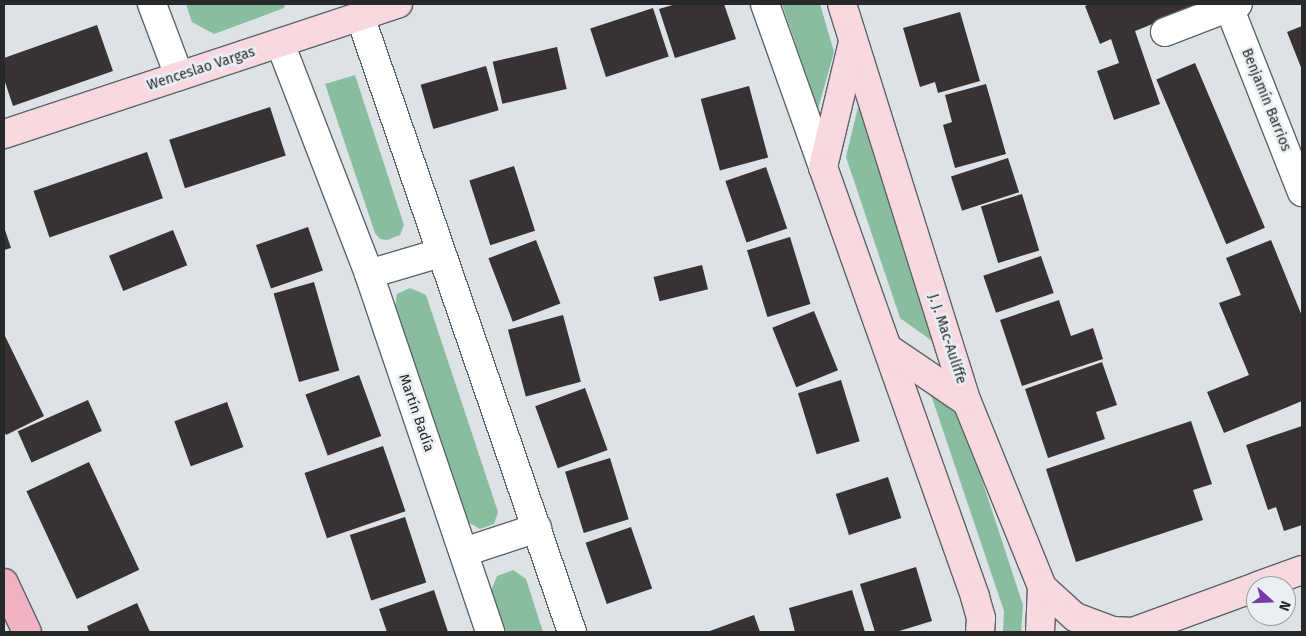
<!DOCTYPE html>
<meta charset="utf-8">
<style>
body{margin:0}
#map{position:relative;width:1306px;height:636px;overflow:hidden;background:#dce2e6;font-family:"Fira Sans",sans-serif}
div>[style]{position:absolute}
.green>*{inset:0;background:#88be9f}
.building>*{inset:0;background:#383232;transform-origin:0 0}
.roads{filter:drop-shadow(1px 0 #5e6367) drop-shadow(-1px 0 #5e6367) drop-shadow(0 1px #5e6367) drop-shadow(0 -1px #5e6367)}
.street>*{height:28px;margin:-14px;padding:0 14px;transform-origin:14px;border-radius:14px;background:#fff}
.secondary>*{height:28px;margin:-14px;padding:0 14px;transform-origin:14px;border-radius:14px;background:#f8d9e0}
.primary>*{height:28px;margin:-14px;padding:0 14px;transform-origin:14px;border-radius:14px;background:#f1b2c1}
span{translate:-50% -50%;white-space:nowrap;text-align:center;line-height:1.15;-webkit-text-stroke:5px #e9eff3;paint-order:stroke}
.street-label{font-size:14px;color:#26282a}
.frame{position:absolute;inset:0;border:5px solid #26282a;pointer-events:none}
.north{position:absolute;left:1246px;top:576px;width:50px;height:50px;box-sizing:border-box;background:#e9eff3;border:1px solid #9b9fa3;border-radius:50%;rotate:110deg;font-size:14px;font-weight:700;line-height:20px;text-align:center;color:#26282a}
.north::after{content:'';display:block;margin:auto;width:18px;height:22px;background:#7839ae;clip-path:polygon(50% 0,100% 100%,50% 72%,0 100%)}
</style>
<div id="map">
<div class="green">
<i style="clip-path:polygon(186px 4px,285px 4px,284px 8px,214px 34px,192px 22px)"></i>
<i style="clip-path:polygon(782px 4px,820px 4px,834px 52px,818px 109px)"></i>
<i style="clip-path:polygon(355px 75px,404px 225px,400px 235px,387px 240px,380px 239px,375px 233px,325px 84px)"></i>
<i style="clip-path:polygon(859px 103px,939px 346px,900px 318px,846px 157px)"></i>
<i style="clip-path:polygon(410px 288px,426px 295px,498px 512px,494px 524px,480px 529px,466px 521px,395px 307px,397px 294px)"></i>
<i style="clip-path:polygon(930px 392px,961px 416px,1023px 605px,1021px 632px,1003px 632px,1004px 611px)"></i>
<i style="clip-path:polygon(513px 570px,526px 579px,543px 632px,505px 632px,491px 591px,497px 576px)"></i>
</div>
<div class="building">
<i style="clip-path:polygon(676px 4px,724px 4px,736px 39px,675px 58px,659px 9px)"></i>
<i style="clip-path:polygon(1090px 4px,1203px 4px,1135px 31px,1160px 104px,1114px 120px,1097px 71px,1119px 63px,1111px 39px,1100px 44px,1085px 6px)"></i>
<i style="left:653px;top:8px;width:51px;height:66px;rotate:72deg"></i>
<i style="clip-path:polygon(960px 12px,980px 81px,938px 93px,935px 82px,920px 87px,903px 28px)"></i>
<i style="clip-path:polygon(97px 25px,113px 71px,13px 106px,4px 79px,4px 58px)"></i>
<i style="clip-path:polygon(1302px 26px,1302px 70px,1287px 32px)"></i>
<i style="left:557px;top:47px;width:43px;height:66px;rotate:77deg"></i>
<i style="left:1195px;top:63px;width:179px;height:42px;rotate:67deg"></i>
<i style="left:486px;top:66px;width:46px;height:68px;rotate:74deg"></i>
<i style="clip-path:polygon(986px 84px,1006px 154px,955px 168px,943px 125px,952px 122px,945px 95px)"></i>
<i style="left:749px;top:86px;width:74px;height:50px;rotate:75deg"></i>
<i style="left:270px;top:107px;width:51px;height:106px;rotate:72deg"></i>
<i style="left:147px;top:152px;width:49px;height:120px;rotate:71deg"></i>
<i style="left:1008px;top:158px;width:36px;height:60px;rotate:72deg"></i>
<i style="left:514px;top:166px;width:68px;height:47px;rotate:72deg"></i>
<i style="left:766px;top:167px;width:65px;height:43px;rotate:71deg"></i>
<i style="left:1022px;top:194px;width:59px;height:43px;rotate:73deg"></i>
<i style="clip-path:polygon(4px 227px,11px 248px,4px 250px)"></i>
<i style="left:308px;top:227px;width:46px;height:55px;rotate:71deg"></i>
<i style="left:173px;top:230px;width:38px;height:69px;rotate:68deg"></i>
<i style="left:790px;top:237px;width:70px;height:45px;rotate:73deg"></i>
<i style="left:536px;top:240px;width:68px;height:51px;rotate:69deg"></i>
<i style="clip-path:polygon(1271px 240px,1302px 316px,1302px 401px,1224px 433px,1207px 392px,1249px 375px,1219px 303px,1241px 295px,1226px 258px)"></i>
<i style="left:1041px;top:256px;width:39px;height:61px;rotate:71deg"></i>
<i style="left:702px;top:265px;width:25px;height:50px;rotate:76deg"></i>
<i style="left:314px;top:282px;width:92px;height:42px;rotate:74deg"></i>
<i style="clip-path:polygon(1059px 300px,1071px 336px,1093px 328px,1103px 359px,1022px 386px,1000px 320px)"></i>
<i style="left:814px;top:311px;width:64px;height:45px;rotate:68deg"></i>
<i style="left:563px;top:315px;width:69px;height:57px;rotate:75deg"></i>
<i style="clip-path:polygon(4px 334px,44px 416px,6px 435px,4px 431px)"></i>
<i style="clip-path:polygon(1102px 362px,1117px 405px,1096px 412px,1105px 439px,1048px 458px,1025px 389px)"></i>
<i style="left:359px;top:375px;width:65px;height:57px;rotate:70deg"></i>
<i style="left:841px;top:380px;width:64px;height:45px;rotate:73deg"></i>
<i style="left:585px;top:388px;width:66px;height:53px;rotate:70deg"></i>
<i style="left:88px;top:400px;width:34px;height:77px;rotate:66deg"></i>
<i style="left:227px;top:402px;width:48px;height:56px;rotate:70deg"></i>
<i style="clip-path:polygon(1191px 421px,1212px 484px,1193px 490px,1203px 520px,1076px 562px,1046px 469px)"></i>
<i style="clip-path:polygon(1302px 426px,1302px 525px,1284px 531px,1276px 507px,1268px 510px,1246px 445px)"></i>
<i style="left:383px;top:446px;width:69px;height:83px;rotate:71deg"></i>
<i style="left:610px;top:458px;width:64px;height:47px;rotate:73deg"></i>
<i style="left:89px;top:462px;width:119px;height:69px;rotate:65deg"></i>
<i style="left:888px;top:477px;width:43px;height:55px;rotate:72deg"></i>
<i style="left:405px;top:517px;width:69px;height:58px;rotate:72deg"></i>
<i style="left:631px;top:527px;width:65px;height:48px;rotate:71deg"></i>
<i style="clip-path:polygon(916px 567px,932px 621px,896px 632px,875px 632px,860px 584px)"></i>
<i style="clip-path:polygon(434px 590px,448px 632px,387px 632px,379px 609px)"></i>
<i style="clip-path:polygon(852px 590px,865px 632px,795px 632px,789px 608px)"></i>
<i style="clip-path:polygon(137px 603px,150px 632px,89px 632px,87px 626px)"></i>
<i style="clip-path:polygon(754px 615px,760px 632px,707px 632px)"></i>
</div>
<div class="roads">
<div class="street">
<i style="left:152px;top:4px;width:77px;rotate:69.4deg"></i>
<i style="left:765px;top:4px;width:173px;rotate:70.4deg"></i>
<i style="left:1229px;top:7px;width:199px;rotate:68.5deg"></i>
<i style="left:360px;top:16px;width:651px;rotate:71.01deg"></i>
<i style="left:1165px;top:32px;width:78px;rotate:-21deg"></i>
<i style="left:280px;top:43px;width:248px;rotate:68.9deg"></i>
<i style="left:369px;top:274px;width:378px;rotate:71.3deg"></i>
<i style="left:369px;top:274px;width:74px;rotate:-16.5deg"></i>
<i style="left:464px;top:552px;width:77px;rotate:-18.2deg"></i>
</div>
<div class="secondary">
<i style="left:842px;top:4px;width:417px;rotate:72.6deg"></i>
<i style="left:967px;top:402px;width:200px;rotate:67.9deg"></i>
<i style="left:1042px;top:587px;width:45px;rotate:92.5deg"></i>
<i style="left:853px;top:42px;width:129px;rotate:103.5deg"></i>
<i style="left:823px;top:167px;width:456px;rotate:70.5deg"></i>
<i style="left:975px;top:597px;width:22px;rotate:74deg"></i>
<i style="left:981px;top:618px;width:14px;rotate:94deg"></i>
<i style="left:4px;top:134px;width:415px;rotate:-18.3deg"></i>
<i style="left:889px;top:349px;width:94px;rotate:34.2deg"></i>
<i style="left:1258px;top:586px;width:47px;rotate:-20deg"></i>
<i style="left:1042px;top:587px;width:45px;rotate:42.3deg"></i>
<i style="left:1075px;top:617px;width:40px;rotate:20.2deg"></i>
<i style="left:1113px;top:631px;width:20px;rotate:3deg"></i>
<i style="left:1133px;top:632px;width:131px;rotate:-20.1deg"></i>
</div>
<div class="primary">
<i style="left:4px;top:583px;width:54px;rotate:64.9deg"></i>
</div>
</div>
<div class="street-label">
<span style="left:201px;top:69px;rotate:-18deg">Wenceslao Vargas</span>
<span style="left:1266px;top:100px;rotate:68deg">Benjamín Barrios</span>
<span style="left:947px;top:339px;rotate:72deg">J. J. Mac-Auliffe</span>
<span style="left:416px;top:413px;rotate:71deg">Martín Badía</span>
</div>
<div class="frame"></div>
<div class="north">N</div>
</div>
